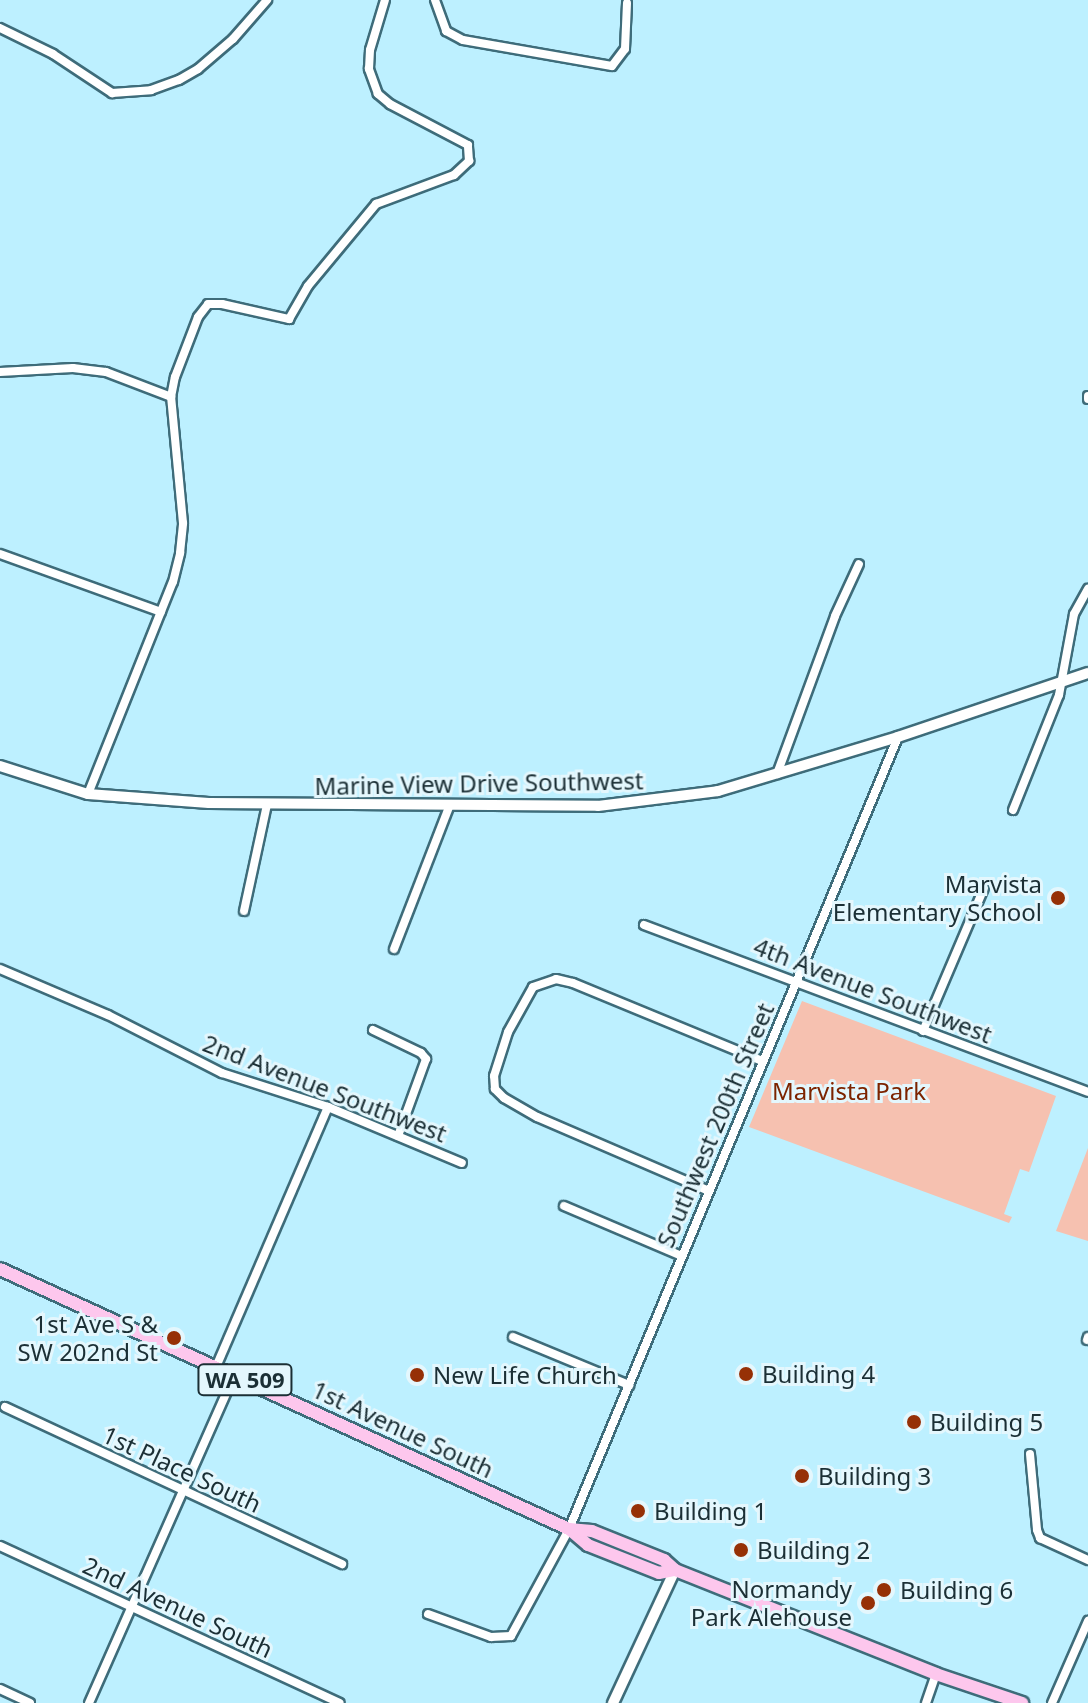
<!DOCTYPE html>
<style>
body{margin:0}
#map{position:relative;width:1088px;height:1703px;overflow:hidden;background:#bdf0ff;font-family:"Noto Sans",sans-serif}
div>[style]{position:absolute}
.green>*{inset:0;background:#f6c1b0}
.roads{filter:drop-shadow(2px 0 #3e6c7a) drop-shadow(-2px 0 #3e6c7a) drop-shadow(0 2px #3e6c7a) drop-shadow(0 -2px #3e6c7a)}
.minor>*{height:8px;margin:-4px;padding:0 4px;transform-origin:4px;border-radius:4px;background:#fff}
.tertiary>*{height:10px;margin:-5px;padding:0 5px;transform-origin:5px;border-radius:5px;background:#fff}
.primary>*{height:12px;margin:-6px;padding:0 6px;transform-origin:6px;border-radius:6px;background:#fdc7ed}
.dots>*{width:22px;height:22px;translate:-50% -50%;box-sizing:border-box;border:4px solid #e4f7fd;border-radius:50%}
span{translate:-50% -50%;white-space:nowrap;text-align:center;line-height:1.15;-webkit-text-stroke:6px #e4f7fd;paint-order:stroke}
.shield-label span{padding:2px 6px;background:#e4f7fd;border:2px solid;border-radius:6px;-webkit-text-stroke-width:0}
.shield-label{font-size:22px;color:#1b2f35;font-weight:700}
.street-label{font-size:24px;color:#1b2f35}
.poi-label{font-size:24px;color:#1b2f35}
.right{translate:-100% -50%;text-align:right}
.left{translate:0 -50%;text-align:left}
.park-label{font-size:24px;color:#7c2400}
</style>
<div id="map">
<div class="green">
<i style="clip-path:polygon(802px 1001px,1056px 1096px,1029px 1172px,1020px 1169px,1004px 1214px,1012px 1217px,1009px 1223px,749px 1127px)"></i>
<i style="clip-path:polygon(1088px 1148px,1088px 1241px,1056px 1231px)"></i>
</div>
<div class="roads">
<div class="minor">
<i style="left:435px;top:0;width:33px;rotate:70deg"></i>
<i style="left:446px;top:31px;width:19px;rotate:28deg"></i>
<i style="left:463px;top:40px;width:151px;rotate:9.9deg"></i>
<i style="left:612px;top:66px;width:21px;rotate:-53deg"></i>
<i style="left:625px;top:49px;width:46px;rotate:-87.5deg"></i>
<i style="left:0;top:28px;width:59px;rotate:26.1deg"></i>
<i style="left:53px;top:54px;width:71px;rotate:33.5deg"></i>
<i style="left:112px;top:93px;width:39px;rotate:-4deg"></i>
<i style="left:151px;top:90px;width:30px;rotate:-20deg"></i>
<i style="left:179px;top:80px;width:22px;rotate:-30deg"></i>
<i style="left:198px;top:69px;width:46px;rotate:-40.6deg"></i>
<i style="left:233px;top:39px;width:52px;rotate:-48.9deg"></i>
<i style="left:0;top:372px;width:73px;rotate:-3.1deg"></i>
<i style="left:73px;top:368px;width:33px;rotate:7deg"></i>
<i style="left:106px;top:372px;width:70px;rotate:21deg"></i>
<i style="left:1088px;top:396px;width:3px;rotate:90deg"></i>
<i style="left:0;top:554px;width:171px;rotate:19.8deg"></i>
<i style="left:777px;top:774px;width:168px;rotate:-69.8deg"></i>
<i style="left:835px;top:616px;width:57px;rotate:-65.2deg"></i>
<i style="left:88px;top:794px;width:228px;rotate:-68.2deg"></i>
<i style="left:173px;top:582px;width:30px;rotate:-76deg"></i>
<i style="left:180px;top:553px;width:30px;rotate:-84deg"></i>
<i style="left:183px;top:523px;width:127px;rotate:-95.4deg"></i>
<i style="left:171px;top:397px;width:20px;rotate:-79deg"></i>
<i style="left:175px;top:377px;width:64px;rotate:-69deg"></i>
<i style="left:198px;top:317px;width:16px;rotate:-52deg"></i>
<i style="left:208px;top:304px;width:14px"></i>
<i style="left:222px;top:304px;width:69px;rotate:12.6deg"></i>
<i style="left:289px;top:319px;width:38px;rotate:-60deg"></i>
<i style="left:308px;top:286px;width:107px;rotate:-50.3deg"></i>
<i style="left:376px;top:204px;width:83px;rotate:-20.4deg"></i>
<i style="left:454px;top:175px;width:21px;rotate:-43deg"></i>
<i style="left:469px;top:161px;width:16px;rotate:-94deg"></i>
<i style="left:468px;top:145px;width:88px;rotate:-152.3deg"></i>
<i style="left:390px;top:104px;width:16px;rotate:-140deg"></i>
<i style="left:378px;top:94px;width:27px;rotate:-110deg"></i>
<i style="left:369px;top:69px;width:19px;rotate:-87deg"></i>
<i style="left:370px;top:50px;width:52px;rotate:-73.3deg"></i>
<i style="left:1013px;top:810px;width:124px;rotate:-68.2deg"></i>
<i style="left:1059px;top:695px;width:82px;rotate:-79.5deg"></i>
<i style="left:1074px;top:614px;width:29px;rotate:-61deg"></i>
<i style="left:244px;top:911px;width:108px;rotate:-77.8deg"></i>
<i style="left:644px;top:925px;width:474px;rotate:20.6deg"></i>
<i style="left:394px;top:949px;width:152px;rotate:-68.8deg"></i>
<i style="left:0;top:969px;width:117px;rotate:23.1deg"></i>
<i style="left:108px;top:1015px;width:128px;rotate:27deg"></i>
<i style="left:222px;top:1073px;width:111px;rotate:17.8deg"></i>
<i style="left:328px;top:1107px;width:145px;rotate:22.7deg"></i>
<i style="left:373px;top:1030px;width:53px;rotate:25.6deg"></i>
<i style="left:421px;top:1053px;width:8px;rotate:50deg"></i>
<i style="left:426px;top:1059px;width:82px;rotate:110deg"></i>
<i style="left:923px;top:1031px;width:155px;rotate:-66.9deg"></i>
<i style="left:709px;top:1191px;width:187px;rotate:-156.7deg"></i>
<i style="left:537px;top:1117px;width:38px;rotate:-150deg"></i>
<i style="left:504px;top:1098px;width:13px;rotate:-135deg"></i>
<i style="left:495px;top:1089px;width:13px;rotate:-94deg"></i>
<i style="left:494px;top:1076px;width:46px;rotate:-72.3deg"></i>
<i style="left:508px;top:1032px;width:51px;rotate:-60.9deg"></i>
<i style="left:533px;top:987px;width:24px;rotate:-19deg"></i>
<i style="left:556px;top:979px;width:17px;rotate:13deg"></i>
<i style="left:573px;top:983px;width:204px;rotate:22.4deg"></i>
<i style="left:564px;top:1206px;width:128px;rotate:23deg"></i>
<i style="left:513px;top:1337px;width:126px;rotate:22.5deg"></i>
<i style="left:1087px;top:1340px;width:3px;rotate:-72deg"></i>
<i style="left:216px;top:1367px;width:283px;rotate:-66.7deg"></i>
<i style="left:5px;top:1407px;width:372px;rotate:25deg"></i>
<i style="left:1030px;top:1454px;width:76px;rotate:84.7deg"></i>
<i style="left:1037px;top:1530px;width:9px;rotate:69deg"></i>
<i style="left:1040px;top:1538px;width:53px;rotate:24.6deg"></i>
<i style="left:0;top:1546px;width:374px;rotate:24.8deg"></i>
<i style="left:428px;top:1614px;width:67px;rotate:20.1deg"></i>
<i style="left:491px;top:1637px;width:20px;rotate:-3deg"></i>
<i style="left:511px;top:1636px;width:122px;rotate:-61.5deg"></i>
<i style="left:569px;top:1529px;width:858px;rotate:-67.44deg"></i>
<i style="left:0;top:1689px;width:33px;rotate:25deg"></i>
<i style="left:89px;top:1703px;width:358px;rotate:-66.1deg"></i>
<i style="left:926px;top:1703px;width:31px;rotate:-71deg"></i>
<i style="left:1052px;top:1703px;width:90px;rotate:-66.3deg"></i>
</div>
<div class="tertiary">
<i style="left:0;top:766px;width:92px;rotate:17.7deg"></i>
<i style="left:88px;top:794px;width:121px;rotate:4.3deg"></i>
<i style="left:209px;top:803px;width:389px;rotate:0.4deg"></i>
<i style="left:598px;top:806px;width:121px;rotate:-7.1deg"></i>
<i style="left:718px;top:791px;width:188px;rotate:-16.7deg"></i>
<i style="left:898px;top:737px;width:200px;rotate:-18.6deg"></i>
<i style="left:613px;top:1703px;width:147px;rotate:-65deg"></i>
</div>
<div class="primary">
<i style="left:0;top:1269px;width:626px;rotate:24.56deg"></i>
<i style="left:569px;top:1529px;width:25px;rotate:40deg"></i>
<i style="left:588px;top:1545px;width:76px;rotate:21.5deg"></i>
<i style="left:659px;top:1573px;width:16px;rotate:-11deg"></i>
<i style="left:569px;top:1529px;width:23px;rotate:5deg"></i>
<i style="left:592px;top:1531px;width:78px;rotate:21.9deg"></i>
<i style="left:664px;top:1560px;width:15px;rotate:42deg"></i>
<i style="left:675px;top:1570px;width:281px;rotate:21.7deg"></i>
<i style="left:936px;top:1674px;width:91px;rotate:18.6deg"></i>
</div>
</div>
<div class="dots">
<i style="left:1058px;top:898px;background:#963006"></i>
<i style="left:174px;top:1338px;background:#963006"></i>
<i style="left:746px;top:1374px;background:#963006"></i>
<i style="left:417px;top:1375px;background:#963006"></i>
<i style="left:914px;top:1422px;background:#963006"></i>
<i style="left:802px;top:1476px;background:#963006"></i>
<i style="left:638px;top:1511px;background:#963006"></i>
<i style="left:741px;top:1550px;background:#963006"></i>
<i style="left:884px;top:1590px;background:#963006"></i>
<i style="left:868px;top:1603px;background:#963006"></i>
</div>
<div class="shield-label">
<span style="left:245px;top:1380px">WA 509</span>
</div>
<div class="street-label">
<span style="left:479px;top:783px;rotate:-1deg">Marine View Drive Southwest</span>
<span style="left:873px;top:990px;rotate:21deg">4th Avenue Southwest</span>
<span style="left:325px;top:1088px;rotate:21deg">2nd Avenue Southwest</span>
<span style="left:715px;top:1125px;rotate:-67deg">Southwest 200th Street</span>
<span style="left:403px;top:1429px;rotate:25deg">1st Avenue South</span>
<span style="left:182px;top:1469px;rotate:25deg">1st Place South</span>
<span style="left:178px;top:1607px;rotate:25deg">2nd Avenue South</span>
</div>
<div class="poi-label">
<span class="right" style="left:1042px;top:898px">Marvista<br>Elementary School</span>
<span class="right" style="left:158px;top:1338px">1st Ave S &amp;<br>SW 202nd St</span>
<span class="left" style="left:762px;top:1374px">Building 4</span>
<span class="left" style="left:433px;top:1375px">New Life Church</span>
<span class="left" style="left:930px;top:1422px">Building 5</span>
<span class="left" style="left:818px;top:1476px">Building 3</span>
<span class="left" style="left:654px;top:1511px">Building 1</span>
<span class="left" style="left:757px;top:1550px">Building 2</span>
<span class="right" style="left:852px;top:1603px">Normandy<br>Park Alehouse</span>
<span class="left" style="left:900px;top:1590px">Building 6</span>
</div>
<div class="park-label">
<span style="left:849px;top:1091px">Marvista Park</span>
</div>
</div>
